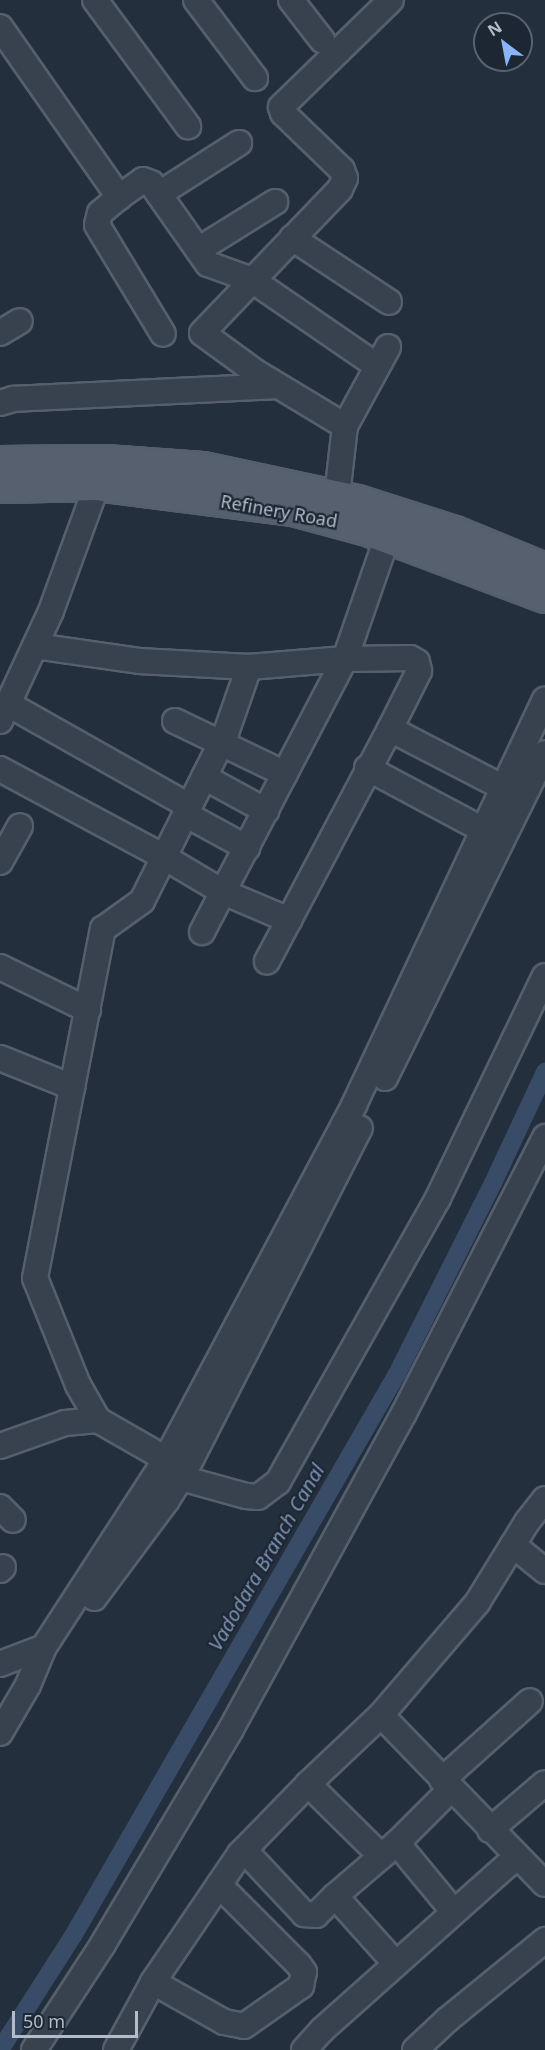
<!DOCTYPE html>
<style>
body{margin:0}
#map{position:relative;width:545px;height:2050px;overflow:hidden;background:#242f3e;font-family:"Noto Sans",sans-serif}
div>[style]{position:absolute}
.canal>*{height:18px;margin:-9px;padding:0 9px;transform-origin:9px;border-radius:9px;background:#394c67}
.roads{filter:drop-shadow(2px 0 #565f6c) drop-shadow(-2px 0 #565f6c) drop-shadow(0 2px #565f6c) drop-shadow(0 -2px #565f6c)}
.minor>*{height:24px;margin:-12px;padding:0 12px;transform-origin:12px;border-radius:12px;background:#38414e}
.major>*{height:30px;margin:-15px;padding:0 15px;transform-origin:15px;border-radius:15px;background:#56606e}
span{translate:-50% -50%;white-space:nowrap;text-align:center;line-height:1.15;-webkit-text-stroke:4.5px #1d2633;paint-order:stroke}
.street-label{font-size:18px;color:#b4bcc9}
.water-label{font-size:20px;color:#7c92b1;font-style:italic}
.north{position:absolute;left:473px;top:12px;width:60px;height:60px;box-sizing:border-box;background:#1d2633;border:2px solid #59626f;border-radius:50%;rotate:328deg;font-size:16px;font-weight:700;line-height:24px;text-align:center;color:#b4bcc9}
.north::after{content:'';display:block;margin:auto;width:21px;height:27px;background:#8ab4f8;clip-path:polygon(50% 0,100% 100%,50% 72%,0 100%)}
.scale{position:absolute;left:12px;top:2011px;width:126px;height:27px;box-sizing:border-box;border:3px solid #b4bcc9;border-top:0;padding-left:8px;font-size:18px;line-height:21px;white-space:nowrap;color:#b4bcc9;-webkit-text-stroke:4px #1d2633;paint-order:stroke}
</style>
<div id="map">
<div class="canal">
<i style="left:0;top:2050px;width:135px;rotate:-57.4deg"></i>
<i style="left:73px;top:1936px;width:649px;rotate:-60.04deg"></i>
<i style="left:397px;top:1374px;width:214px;rotate:-63.3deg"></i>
<i style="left:493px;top:1183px;width:123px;rotate:-64.9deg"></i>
</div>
<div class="roads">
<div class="minor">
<i style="left:95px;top:0;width:157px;rotate:53.6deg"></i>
<i style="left:196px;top:0;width:98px;rotate:52.9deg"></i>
<i style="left:291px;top:0;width:51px;rotate:52.2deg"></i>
<i style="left:0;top:27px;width:208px;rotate:55deg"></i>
<i style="left:119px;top:197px;width:29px;rotate:-35deg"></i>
<i style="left:143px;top:180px;width:9px;rotate:21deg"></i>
<i style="left:151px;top:183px;width:99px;rotate:54.9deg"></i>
<i style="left:208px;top:264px;width:47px;rotate:20deg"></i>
<i style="left:252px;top:280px;width:152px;rotate:34.5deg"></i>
<i style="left:159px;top:194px;width:95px;rotate:-32.5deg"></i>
<i style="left:119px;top:197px;width:25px;rotate:140deg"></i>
<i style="left:100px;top:213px;width:12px;rotate:104deg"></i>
<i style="left:97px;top:225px;width:127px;rotate:58.8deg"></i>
<i style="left:292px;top:238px;width:116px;rotate:33.4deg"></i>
<i style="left:198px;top:250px;width:91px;rotate:-31.9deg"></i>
<i style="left:0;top:333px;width:23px;rotate:-31deg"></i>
<i style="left:0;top:403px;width:14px;rotate:-17deg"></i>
<i style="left:13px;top:399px;width:264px;rotate:-2.8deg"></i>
<i style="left:345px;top:426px;width:90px;rotate:-61.4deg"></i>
<i style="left:337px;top:496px;width:70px;rotate:-83.5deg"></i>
<i style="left:345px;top:426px;width:106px;rotate:-148.9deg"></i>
<i style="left:254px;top:371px;width:64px;rotate:-143.8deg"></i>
<i style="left:202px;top:333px;width:199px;rotate:-46.2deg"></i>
<i style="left:340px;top:189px;width:12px;rotate:-66deg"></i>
<i style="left:345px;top:178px;width:9px;rotate:-111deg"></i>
<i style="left:342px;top:170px;width:82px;rotate:-136deg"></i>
<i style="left:283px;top:113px;width:6px;rotate:-108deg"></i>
<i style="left:281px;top:107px;width:153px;rotate:-44.2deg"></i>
<i style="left:35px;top:646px;width:105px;rotate:8.2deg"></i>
<i style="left:139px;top:661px;width:110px;rotate:3.1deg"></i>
<i style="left:249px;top:667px;width:96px;rotate:-4.8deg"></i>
<i style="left:345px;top:659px;width:65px;rotate:-0.9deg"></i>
<i style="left:410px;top:658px;width:8px;rotate:30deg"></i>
<i style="left:417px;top:662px;width:9px;rotate:77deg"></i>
<i style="left:419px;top:671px;width:65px;rotate:116.6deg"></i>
<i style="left:390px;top:729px;width:263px;rotate:117.9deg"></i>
<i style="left:8px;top:704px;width:208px;rotate:29.4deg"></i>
<i style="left:0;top:721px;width:121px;rotate:-65.1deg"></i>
<i style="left:51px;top:611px;width:149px;rotate:-70deg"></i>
<i style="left:175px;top:721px;width:122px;rotate:25.7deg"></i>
<i style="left:390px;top:729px;width:128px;rotate:27.4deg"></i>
<i style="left:367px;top:768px;width:132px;rotate:28.1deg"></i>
<i style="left:0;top:769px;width:186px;rotate:28.2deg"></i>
<i style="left:164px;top:857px;width:69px;rotate:30.7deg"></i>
<i style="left:223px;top:892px;width:72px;rotate:23deg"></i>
<i style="left:204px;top:777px;width:71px;rotate:28.7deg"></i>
<i style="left:185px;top:814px;width:71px;rotate:28.7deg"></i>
<i style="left:0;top:862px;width:41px;rotate:-60.9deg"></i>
<i style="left:202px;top:932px;width:308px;rotate:-62.4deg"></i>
<i style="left:345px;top:659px;width:128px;rotate:-70.9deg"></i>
<i style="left:0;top:967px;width:98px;rotate:26deg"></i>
<i style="left:0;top:1058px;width:78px;rotate:21.9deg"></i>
<i style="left:385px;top:1078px;width:362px;rotate:-63.8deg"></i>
<i style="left:0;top:1446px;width:69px;rotate:-19.5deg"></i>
<i style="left:65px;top:1423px;width:33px;rotate:-5deg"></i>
<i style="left:166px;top:1459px;width:78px;rotate:-150.2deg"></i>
<i style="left:98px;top:1420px;width:40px;rotate:-119.7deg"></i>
<i style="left:78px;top:1385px;width:115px;rotate:-111.9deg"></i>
<i style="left:35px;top:1278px;width:356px;rotate:-79deg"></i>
<i style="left:103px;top:929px;width:48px;rotate:-35.7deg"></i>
<i style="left:142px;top:901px;width:188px;rotate:-63.4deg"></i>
<i style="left:226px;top:733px;width:70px;rotate:-70.8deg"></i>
<i style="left:181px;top:1478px;width:67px;rotate:15.5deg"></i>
<i style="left:246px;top:1496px;width:12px;rotate:5deg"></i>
<i style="left:258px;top:1497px;width:25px;rotate:-37deg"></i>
<i style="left:278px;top:1482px;width:326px;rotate:-60.6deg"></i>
<i style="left:438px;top:1198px;width:246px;rotate:-64.3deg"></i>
<i style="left:0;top:1507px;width:18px;rotate:45deg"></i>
<i style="left:513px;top:1545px;width:41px;rotate:39.1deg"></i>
<i style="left:0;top:1570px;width:4px;rotate:-45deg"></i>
<i style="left:94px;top:1598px;width:122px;rotate:-53.3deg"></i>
<i style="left:167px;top:1500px;width:32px;rotate:-58deg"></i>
<i style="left:184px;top:1473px;width:387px;rotate:-63deg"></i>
<i style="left:0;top:1664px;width:47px;rotate:-21.1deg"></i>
<i style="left:381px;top:1715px;width:235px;rotate:45.9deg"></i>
<i style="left:0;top:1733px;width:56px;rotate:-59.7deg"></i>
<i style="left:28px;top:1685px;width:41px;rotate:-67.2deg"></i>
<i style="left:44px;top:1647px;width:224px;rotate:-57deg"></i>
<i style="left:166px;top:1459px;width:401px;rotate:-62deg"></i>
<i style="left:354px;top:1105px;width:448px;rotate:-64.8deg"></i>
<i style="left:442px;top:1780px;width:118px;rotate:-41.9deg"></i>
<i style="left:308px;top:1784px;width:103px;rotate:44.6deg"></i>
<i style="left:490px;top:1830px;width:72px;rotate:-40.5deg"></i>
<i style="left:397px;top:1843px;width:89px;rotate:50.4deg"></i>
<i style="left:244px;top:1850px;width:88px;rotate:46.8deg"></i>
<i style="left:304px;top:1914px;width:12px;rotate:5deg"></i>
<i style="left:316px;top:1915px;width:27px;rotate:-45deg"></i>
<i style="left:335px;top:1896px;width:82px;rotate:-40.5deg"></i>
<i style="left:397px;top:1843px;width:76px;rotate:-45deg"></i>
<i style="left:335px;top:1896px;width:91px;rotate:48.1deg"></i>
<i style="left:153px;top:1982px;width:81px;rotate:29.4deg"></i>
<i style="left:224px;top:2022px;width:20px;rotate:11deg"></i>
<i style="left:244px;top:2026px;width:70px;rotate:-35.1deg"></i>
<i style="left:301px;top:1986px;width:14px;rotate:-78deg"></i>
<i style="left:304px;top:1972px;width:9px;rotate:-126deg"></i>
<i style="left:299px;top:1965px;width:113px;rotate:-135deg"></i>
<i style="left:34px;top:2050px;width:126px;rotate:-56.9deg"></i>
<i style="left:103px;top:1944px;width:250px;rotate:-59.2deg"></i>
<i style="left:231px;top:1729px;width:360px;rotate:-61.3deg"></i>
<i style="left:404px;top:1413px;width:310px;rotate:-62.9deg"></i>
<i style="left:116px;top:2050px;width:77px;rotate:-61.4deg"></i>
<i style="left:153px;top:1982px;width:155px;rotate:-55.8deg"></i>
<i style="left:240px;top:1854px;width:98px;rotate:-45.8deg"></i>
<i style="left:308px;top:1784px;width:100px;rotate:-43.4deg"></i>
<i style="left:381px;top:1715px;width:148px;rotate:-49.4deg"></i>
<i style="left:477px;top:1603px;width:95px;rotate:-58.3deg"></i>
<i style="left:527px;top:1522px;width:29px;rotate:-52deg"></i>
<i style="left:304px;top:2050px;width:27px;rotate:-48deg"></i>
<i style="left:322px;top:2030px;width:261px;rotate:-41.7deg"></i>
<i style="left:415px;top:2050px;width:44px;rotate:-43.2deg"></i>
<i style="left:447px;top:2020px;width:127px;rotate:-39.2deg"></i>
</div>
<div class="major">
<i style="left:0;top:462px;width:106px;rotate:-0.5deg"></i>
<i style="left:106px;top:461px;width:97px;rotate:4.1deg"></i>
<i style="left:203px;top:468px;width:158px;rotate:12deg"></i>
<i style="left:358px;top:501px;width:102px;rotate:17.7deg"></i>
<i style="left:455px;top:532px;width:97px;rotate:22.3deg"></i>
<i style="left:0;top:487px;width:97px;rotate:-1.2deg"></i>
<i style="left:97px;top:485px;width:198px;rotate:7.3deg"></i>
<i style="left:293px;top:510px;width:73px;rotate:15deg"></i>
<i style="left:364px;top:529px;width:193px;rotate:20.6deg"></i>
</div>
</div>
<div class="street-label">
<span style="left:279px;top:511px;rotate:10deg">Refinery Road</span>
</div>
<div class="water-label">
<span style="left:266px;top:1557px;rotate:-60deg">Vadodara Branch Canal</span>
</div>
<div class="north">N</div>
<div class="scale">50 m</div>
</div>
